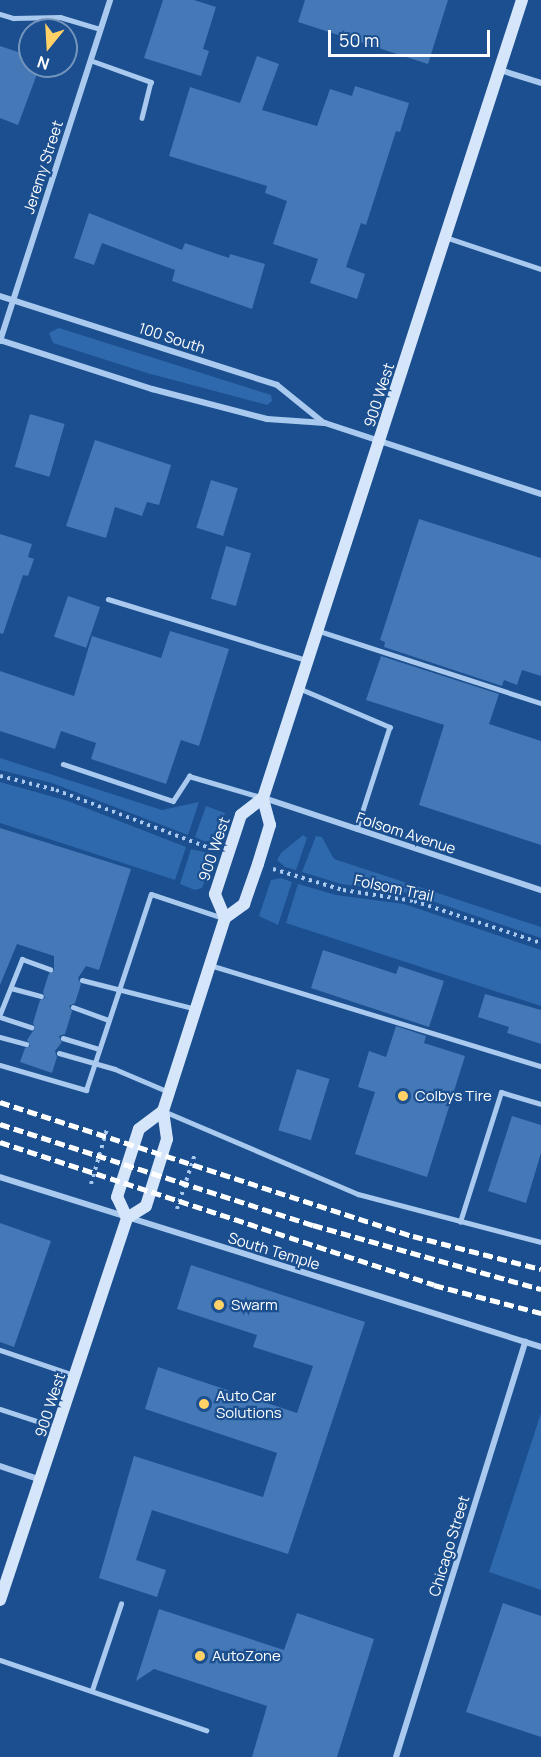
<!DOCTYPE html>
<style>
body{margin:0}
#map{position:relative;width:541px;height:1757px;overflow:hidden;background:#1b4f8f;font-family:Manrope,sans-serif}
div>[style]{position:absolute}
.green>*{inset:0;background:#2e69ad}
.building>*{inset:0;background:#4478b7;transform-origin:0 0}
.path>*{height:4px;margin-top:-2px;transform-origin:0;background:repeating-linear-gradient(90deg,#a9c9ee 0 3px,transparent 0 7.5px)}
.lane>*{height:4.5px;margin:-2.25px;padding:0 2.25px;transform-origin:2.25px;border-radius:2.25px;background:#a9c9ee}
.street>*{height:6px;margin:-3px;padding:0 3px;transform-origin:3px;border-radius:3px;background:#a9c9ee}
.secondary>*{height:12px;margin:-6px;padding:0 6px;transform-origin:6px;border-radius:6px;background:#d6e6fa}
.rail>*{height:4.5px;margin-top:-2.25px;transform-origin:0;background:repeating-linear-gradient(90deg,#fff 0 10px,transparent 0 14.5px)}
.dots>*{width:16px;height:16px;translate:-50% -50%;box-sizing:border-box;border:3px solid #1b4f8f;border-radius:50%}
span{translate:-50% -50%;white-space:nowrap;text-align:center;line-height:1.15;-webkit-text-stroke:4.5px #1b4f8f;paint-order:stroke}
.street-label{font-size:15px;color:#fff}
.poi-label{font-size:15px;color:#fff}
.left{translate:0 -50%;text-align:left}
.north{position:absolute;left:18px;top:18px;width:60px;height:60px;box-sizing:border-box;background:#1b4f8f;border:2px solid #7695bc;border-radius:50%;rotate:198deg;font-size:16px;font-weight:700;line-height:24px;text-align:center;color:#fff}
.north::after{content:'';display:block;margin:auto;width:21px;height:27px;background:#ffd166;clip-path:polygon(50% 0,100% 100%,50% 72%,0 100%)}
.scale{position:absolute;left:328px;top:30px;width:162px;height:27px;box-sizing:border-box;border:3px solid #fff;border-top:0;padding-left:8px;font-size:18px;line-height:21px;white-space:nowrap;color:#fff;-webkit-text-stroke:4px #1b4f8f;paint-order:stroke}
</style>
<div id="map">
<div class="green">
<i style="clip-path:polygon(59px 328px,271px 395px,272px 401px,267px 405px,147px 373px,53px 343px,49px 333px)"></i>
<i style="clip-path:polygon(0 758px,162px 810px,199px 802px,188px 835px,52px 783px,0 770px)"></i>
<i style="clip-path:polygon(0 782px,68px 801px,186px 847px,175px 880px,0 823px)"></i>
<i style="clip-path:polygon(206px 806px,225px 813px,216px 840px,206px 842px,195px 837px)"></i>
<i style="clip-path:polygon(303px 835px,307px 838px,296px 870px,285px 867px,277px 860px,281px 853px)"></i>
<i style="clip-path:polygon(316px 836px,322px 837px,334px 859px,541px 927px,541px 938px,408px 893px,341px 884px,302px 872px)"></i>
<i style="clip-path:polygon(191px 849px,204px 852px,212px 859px,202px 888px,195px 890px,180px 884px)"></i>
<i style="clip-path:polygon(281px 878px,292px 882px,278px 925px,259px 916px,271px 880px)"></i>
<i style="clip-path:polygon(298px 884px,336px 895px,404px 904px,541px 950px,541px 1006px,286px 923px)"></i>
<i style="clip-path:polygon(541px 1413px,541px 1590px,489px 1572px)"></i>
</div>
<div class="building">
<i style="clip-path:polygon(163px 0,194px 0,216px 7px,203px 49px,209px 51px,201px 76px,144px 58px)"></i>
<i style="clip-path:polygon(305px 0,448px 0,428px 64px,298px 22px)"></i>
<i style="clip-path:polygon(0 46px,30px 56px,30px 66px,40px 66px,18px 125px,0 118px)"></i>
<i style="clip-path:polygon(257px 56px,279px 64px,262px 110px,317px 126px,330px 89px,352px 96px,355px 86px,409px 103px,400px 132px,396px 131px,366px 225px,361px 223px,346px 267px,365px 274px,357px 299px,310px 283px,318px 259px,273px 244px,287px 201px,265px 193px,267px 186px,169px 156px,190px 87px,240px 103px)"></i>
<i style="clip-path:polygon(89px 213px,182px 250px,185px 243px,229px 258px,230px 254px,265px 264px,252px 309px,172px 281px,175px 270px,102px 243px,94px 265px,74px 258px)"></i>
<i style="left:30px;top:414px;width:36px;height:55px;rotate:16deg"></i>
<i style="clip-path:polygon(95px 440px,171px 465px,159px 505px,147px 502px,142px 516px,115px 507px,106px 538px,66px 526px)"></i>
<i style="left:211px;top:480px;width:28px;height:50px;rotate:17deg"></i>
<i style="clip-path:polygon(419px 519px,541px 558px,541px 676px,522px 670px,517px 685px,504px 680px,502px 686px,384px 647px,385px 642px,380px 640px)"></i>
<i style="clip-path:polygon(0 534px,32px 544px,28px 557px,34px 559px,28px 576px,23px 575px,3px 634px,0 633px)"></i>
<i style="left:226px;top:546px;width:26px;height:55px;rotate:16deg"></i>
<i style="left:68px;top:596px;width:34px;height:43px;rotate:19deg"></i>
<i style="clip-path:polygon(170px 631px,229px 649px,199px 746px,181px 740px,166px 784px,91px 759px,96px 743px,61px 731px,55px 749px,0 731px,0 671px,74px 696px,92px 636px,161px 658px)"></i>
<i style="clip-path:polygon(381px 656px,499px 694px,489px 724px,541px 741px,541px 845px,419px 805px,444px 725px,366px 700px)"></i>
<i style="clip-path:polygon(0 828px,131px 869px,99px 970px,86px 966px,78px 978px,81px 984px,75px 1003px,69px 1006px,72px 1011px,65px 1034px,59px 1036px,62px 1042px,55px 1051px,57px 1057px,52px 1073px,20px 1062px,25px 1048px,30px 1046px,27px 1040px,35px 1028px,33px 1023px,40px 1000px,45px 998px,43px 992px,49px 973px,54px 970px,54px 956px,17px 944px,0 985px)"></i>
<i style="clip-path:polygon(323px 950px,396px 974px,399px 966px,444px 981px,429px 1027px,311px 988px)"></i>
<i style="clip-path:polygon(485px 994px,541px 1010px,541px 1044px,507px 1033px,509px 1027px,478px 1017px)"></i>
<i style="clip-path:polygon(396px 1026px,426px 1036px,424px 1043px,465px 1056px,427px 1177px,355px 1154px,375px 1092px,358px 1087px,369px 1051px,386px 1057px)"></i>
<i style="left:297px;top:1069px;width:34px;height:64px;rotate:17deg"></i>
<i style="clip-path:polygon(512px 1116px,541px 1125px,541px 1153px,526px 1203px,488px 1191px)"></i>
<i style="clip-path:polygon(0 1223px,51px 1241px,14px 1347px,0 1342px)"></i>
<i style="clip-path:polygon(191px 1265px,365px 1322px,288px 1554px,152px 1510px,136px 1560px,166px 1570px,157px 1597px,99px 1578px,134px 1456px,263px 1497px,277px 1453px,145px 1409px,158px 1367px,297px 1413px,313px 1366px,253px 1347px,257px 1335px,177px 1309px)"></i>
<i style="clip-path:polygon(503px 1603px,541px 1616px,541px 1737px,466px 1712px)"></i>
<i style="clip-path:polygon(159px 1609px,284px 1650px,297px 1613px,374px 1639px,337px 1757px,252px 1757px,267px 1706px,154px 1669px,136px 1681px)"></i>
</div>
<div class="path">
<i style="left:0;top:776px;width:58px;rotate:14deg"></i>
<i style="left:56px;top:790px;width:170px;rotate:20.7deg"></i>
<i style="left:273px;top:869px;width:73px;rotate:16.7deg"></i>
<i style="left:343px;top:890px;width:72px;rotate:8.8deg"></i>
<i style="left:414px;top:901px;width:134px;rotate:18.3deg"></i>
<i style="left:91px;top:1184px;width:57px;rotate:-73.8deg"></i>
<i style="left:177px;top:1209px;width:58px;rotate:-71.9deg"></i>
</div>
<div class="lane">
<i style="left:0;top:14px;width:14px;rotate:17deg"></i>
<i style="left:13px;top:18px;width:47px;rotate:-1.2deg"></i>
<i style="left:60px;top:17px;width:42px;rotate:16.7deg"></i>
<i style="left:90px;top:60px;width:65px;rotate:19.8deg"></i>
<i style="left:151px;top:82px;width:37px;rotate:104deg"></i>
<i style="left:445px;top:237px;width:101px;rotate:18.4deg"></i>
<i style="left:108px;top:599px;width:207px;rotate:17.1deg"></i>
<i style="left:319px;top:631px;width:233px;rotate:18deg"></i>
<i style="left:301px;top:689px;width:97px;rotate:23.1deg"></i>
<i style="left:390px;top:727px;width:107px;rotate:107.9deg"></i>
<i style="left:63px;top:764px;width:116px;rotate:18.6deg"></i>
<i style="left:173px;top:801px;width:30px;rotate:-57deg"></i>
<i style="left:189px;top:776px;width:75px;rotate:16.3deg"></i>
<i style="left:210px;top:965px;width:346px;rotate:17deg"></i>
<i style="left:82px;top:980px;width:114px;rotate:14.2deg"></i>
<i style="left:11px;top:988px;width:31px;rotate:15deg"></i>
<i style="left:73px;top:1007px;width:37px;rotate:20deg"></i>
<i style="left:0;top:1014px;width:59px;rotate:-68.2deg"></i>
<i style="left:22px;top:959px;width:30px;rotate:20deg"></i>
<i style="left:0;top:1017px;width:33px;rotate:18deg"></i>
<i style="left:0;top:1037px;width:27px;rotate:15deg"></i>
<i style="left:63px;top:1038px;width:37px;rotate:17deg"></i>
<i style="left:59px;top:1053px;width:58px;rotate:15.9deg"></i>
<i style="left:115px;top:1069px;width:59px;rotate:23.1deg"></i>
<i style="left:0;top:1065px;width:90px;rotate:16.2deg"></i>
<i style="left:86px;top:1090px;width:206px;rotate:-71.7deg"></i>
<i style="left:151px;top:894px;width:76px;rotate:18.4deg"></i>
<i style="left:166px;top:1112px;width:209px;rotate:23.1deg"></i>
<i style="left:358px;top:1194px;width:189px;rotate:14.7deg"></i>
<i style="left:460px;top:1222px;width:136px;rotate:-72.5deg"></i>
<i style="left:501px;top:1092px;width:42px;rotate:16.7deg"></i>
<i style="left:0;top:1350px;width:78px;rotate:18.7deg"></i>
<i style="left:0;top:1409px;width:58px;rotate:18.1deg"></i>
<i style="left:0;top:1660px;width:218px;rotate:18.8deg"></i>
<i style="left:92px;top:1690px;width:91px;rotate:-71.4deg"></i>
</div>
<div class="street">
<i style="left:500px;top:70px;width:43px;rotate:17.6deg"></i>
<i style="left:0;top:296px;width:291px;rotate:17.8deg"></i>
<i style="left:277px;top:385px;width:60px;rotate:39deg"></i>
<i style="left:0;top:340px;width:160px;rotate:17.9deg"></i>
<i style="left:152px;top:389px;width:119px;rotate:14.6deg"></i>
<i style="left:267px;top:419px;width:58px;rotate:3.9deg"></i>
<i style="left:325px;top:423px;width:227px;rotate:18.2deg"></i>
<i style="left:0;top:341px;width:358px;rotate:-72.1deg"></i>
<i style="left:264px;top:798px;width:292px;rotate:18.4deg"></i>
<i style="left:0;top:1177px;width:567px;rotate:17.44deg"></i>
<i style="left:0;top:1466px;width:43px;rotate:18.9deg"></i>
<i style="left:396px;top:1757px;width:435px;rotate:-72.7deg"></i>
</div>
<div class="secondary">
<i style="left:225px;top:918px;width:26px;rotate:-113deg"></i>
<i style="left:215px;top:894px;width:83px;rotate:-71.8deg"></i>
<i style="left:241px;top:815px;width:28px;rotate:-38deg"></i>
<i style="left:127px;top:1218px;width:23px;rotate:-115deg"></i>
<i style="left:117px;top:1197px;width:71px;rotate:-72.1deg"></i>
<i style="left:139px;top:1129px;width:30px;rotate:-37deg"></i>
<i style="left:0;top:1600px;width:403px;rotate:-71.6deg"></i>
<i style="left:127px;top:1218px;width:22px;rotate:-32deg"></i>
<i style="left:146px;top:1206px;width:70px;rotate:-72.6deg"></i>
<i style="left:167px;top:1139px;width:28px;rotate:-98deg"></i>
<i style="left:163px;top:1111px;width:203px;rotate:-72.2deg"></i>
<i style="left:225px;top:918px;width:24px;rotate:-36deg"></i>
<i style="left:244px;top:904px;width:42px;rotate:-70.7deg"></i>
<i style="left:258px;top:864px;width:41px;rotate:-72.9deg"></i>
<i style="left:270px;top:825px;width:28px;rotate:-105deg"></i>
<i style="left:263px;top:798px;width:839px;rotate:-72.02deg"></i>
</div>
<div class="rail">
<i style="left:0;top:1102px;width:434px;rotate:18deg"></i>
<i style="left:413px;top:1236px;width:132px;rotate:14.5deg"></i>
<i style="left:0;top:1124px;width:329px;rotate:17.9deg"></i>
<i style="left:313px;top:1225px;width:237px;rotate:15.7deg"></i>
<i style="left:0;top:1142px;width:457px;rotate:18.2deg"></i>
<i style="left:434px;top:1285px;width:111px;rotate:14.7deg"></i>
</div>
<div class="dots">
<i style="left:403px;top:1096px;background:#ffd166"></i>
<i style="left:219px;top:1305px;background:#ffd166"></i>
<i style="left:204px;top:1404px;background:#ffd166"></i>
<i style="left:200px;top:1656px;background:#ffd166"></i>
</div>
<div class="street-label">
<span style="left:43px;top:167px;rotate:-72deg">Jeremy Street</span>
<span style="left:172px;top:338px;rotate:18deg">100 South</span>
<span style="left:379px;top:395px;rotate:-72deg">900 West</span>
<span style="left:406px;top:833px;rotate:18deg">Folsom Avenue</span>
<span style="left:214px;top:849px;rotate:-71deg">900 West</span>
<span style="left:394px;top:888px;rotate:12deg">Folsom Trail</span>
<span style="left:274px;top:1251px;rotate:17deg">South Temple</span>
<span style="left:50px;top:1405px;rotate:-72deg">900 West</span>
<span style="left:449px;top:1546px;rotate:-73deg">Chicago Street</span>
</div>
<div class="poi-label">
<span class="left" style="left:415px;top:1096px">Colbys Tire</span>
<span class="left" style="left:231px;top:1305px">Swarm</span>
<span class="left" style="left:216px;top:1404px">Auto Car<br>Solutions</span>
<span class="left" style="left:212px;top:1656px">AutoZone</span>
</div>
<div class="north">N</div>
<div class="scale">50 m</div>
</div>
